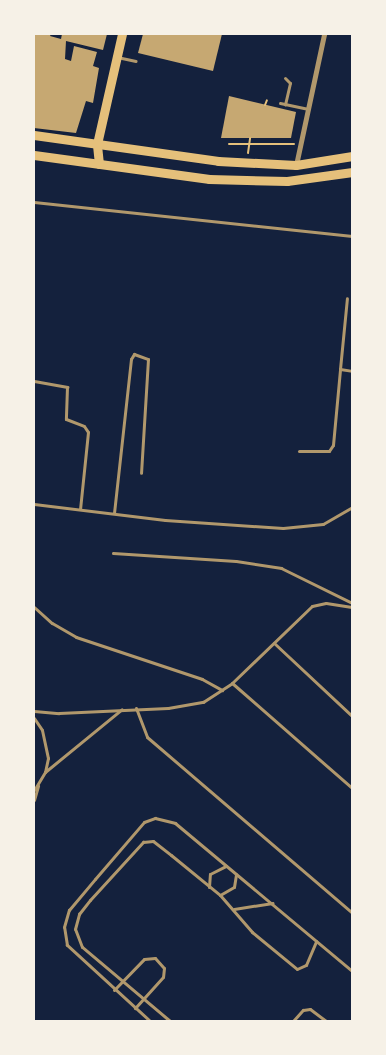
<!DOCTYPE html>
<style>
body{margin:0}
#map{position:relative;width:386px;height:1055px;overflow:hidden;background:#14213d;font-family:Poppins,sans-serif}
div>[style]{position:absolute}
.building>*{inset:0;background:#c6a872}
.path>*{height:2px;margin:-1px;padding:0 1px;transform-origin:1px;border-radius:1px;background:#e5c07b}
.service>*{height:3px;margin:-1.5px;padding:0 1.5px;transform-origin:1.5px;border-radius:1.5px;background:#b1986c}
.minor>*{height:5px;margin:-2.5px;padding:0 2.5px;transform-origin:2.5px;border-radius:2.5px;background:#b1986c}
.secondary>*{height:9px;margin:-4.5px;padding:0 4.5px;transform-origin:4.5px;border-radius:4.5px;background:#e5c07b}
span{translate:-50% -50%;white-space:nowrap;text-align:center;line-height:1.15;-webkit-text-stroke:4.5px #f6f1e7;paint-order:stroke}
.frame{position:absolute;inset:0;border:35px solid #f6f1e7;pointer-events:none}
</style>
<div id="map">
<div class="building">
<i style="clip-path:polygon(34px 34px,51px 34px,50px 36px,61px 39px,62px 34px,107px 34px,103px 50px,66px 41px,65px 59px,71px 61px,74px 46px,97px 52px,93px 66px,99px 68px,93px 103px,86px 101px,76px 133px,34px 128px)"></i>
<i style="clip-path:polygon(143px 34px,222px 34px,213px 71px,138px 53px)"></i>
<i style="clip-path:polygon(229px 96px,296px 112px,291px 138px,221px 138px)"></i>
</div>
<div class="path">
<i style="left:265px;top:105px;width:5px;rotate:-68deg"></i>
<i style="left:229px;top:144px;width:65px"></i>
<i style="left:248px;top:153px;width:15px;rotate:-82deg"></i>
</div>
<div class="service">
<i style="left:117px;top:57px;width:19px;rotate:12deg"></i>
<i style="left:285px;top:78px;width:7px;rotate:45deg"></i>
<i style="left:290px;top:83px;width:22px;rotate:103deg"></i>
<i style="left:280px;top:103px;width:29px;rotate:12deg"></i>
<i style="left:34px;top:202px;width:320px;rotate:6.1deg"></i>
<i style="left:340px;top:369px;width:71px;rotate:-84.4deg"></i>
<i style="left:34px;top:381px;width:34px;rotate:10deg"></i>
<i style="left:67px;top:387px;width:32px;rotate:92deg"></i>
<i style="left:66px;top:419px;width:19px;rotate:21deg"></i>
<i style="left:84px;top:426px;width:7px;rotate:56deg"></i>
<i style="left:88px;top:432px;width:77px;rotate:95.9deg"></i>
<i style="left:299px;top:451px;width:30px"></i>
<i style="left:329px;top:451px;width:7px;rotate:-56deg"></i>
<i style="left:333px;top:445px;width:76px;rotate:-84.7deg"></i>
<i style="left:340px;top:369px;width:12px;rotate:9deg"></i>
<i style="left:34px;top:504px;width:132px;rotate:7deg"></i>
<i style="left:165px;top:520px;width:118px;rotate:3.9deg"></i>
<i style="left:283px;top:528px;width:40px;rotate:-5.7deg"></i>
<i style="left:323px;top:524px;width:34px;rotate:-30deg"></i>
<i style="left:114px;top:513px;width:155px;rotate:-83.7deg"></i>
<i style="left:131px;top:359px;width:6px;rotate:-59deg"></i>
<i style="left:134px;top:354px;width:15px;rotate:20deg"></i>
<i style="left:148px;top:359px;width:114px;rotate:93.5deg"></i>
<i style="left:113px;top:553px;width:123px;rotate:3.7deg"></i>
<i style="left:236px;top:561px;width:46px;rotate:8.8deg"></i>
<i style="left:281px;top:568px;width:79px;rotate:26.2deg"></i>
<i style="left:34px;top:607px;width:24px;rotate:42deg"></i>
<i style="left:52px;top:623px;width:28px;rotate:30deg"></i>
<i style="left:76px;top:637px;width:133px;rotate:18.4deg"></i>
<i style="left:202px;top:679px;width:23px;rotate:29deg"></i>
<i style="left:274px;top:643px;width:107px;rotate:43.1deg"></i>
<i style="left:232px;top:683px;width:159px;rotate:41.2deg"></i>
<i style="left:136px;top:708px;width:31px;rotate:69deg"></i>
<i style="left:147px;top:737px;width:270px;rotate:40.6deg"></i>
<i style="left:34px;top:711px;width:25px;rotate:5deg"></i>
<i style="left:59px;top:713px;width:109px;rotate:-2.6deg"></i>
<i style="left:168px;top:708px;width:36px;rotate:-10deg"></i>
<i style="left:203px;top:702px;width:35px;rotate:-33deg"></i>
<i style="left:232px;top:683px;width:111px;rotate:-43.9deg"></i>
<i style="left:312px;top:606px;width:14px;rotate:-12deg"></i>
<i style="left:326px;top:603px;width:26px;rotate:9deg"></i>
<i style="left:34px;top:718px;width:14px;rotate:56deg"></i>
<i style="left:42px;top:730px;width:29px;rotate:78deg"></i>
<i style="left:48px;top:758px;width:14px;rotate:102deg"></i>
<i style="left:45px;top:772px;width:21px;rotate:121deg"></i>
<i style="left:45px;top:772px;width:99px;rotate:-39.3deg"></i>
<i style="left:34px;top:800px;width:15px;rotate:-74deg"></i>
<i style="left:209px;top:887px;width:13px;rotate:-86deg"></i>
<i style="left:210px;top:874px;width:18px;rotate:-27deg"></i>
<i style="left:220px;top:895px;width:16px;rotate:-30deg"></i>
<i style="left:234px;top:887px;width:13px;rotate:-81deg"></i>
<i style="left:234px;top:909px;width:39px;rotate:-9deg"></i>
<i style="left:114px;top:990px;width:43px;rotate:-45.9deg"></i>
<i style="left:144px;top:959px;width:11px;rotate:-5deg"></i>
<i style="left:155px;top:958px;width:13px;rotate:48deg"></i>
<i style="left:164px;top:968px;width:9px;rotate:96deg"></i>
<i style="left:163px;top:977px;width:42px;rotate:132.1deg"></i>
<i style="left:150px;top:1021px;width:113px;rotate:-137.5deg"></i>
<i style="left:67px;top:945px;width:18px;rotate:-99deg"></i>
<i style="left:64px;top:927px;width:18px;rotate:-74deg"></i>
<i style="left:69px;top:910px;width:40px;rotate:-50deg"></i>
<i style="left:95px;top:879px;width:75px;rotate:-49.3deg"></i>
<i style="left:144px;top:822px;width:12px;rotate:-20deg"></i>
<i style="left:155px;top:818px;width:21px;rotate:14deg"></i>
<i style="left:175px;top:823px;width:231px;rotate:39.9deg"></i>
<i style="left:170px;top:1021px;width:115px;rotate:-139.9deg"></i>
<i style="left:82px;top:947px;width:19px;rotate:-111deg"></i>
<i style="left:75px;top:929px;width:16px;rotate:-75deg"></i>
<i style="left:79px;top:914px;width:18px;rotate:-52deg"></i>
<i style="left:90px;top:900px;width:79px;rotate:-47.6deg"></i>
<i style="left:143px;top:842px;width:10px;rotate:-6deg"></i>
<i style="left:153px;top:841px;width:23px;rotate:38deg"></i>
<i style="left:171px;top:855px;width:63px;rotate:39.2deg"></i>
<i style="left:220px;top:895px;width:49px;rotate:49.1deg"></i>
<i style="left:252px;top:932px;width:58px;rotate:39.4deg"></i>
<i style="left:297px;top:969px;width:10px;rotate:-24deg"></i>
<i style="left:306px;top:965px;width:26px;rotate:-67deg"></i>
<i style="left:293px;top:1021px;width:15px;rotate:-48deg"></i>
<i style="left:303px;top:1010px;width:7px;rotate:-8deg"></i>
<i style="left:310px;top:1009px;width:20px;rotate:37deg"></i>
</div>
<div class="minor">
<i style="left:296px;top:165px;width:134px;rotate:-77.9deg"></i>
</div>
<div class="secondary">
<i style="left:34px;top:135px;width:186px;rotate:8deg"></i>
<i style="left:218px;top:161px;width:78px;rotate:2.9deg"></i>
<i style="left:296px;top:165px;width:57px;rotate:-9.1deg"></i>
<i style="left:34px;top:155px;width:177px;rotate:7.8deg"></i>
<i style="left:209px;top:179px;width:78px;rotate:1.5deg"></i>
<i style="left:287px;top:181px;width:66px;rotate:-7.9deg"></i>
<i style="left:99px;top:164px;width:20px;rotate:-96deg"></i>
<i style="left:97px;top:144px;width:113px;rotate:-77.2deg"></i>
</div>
<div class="frame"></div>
</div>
